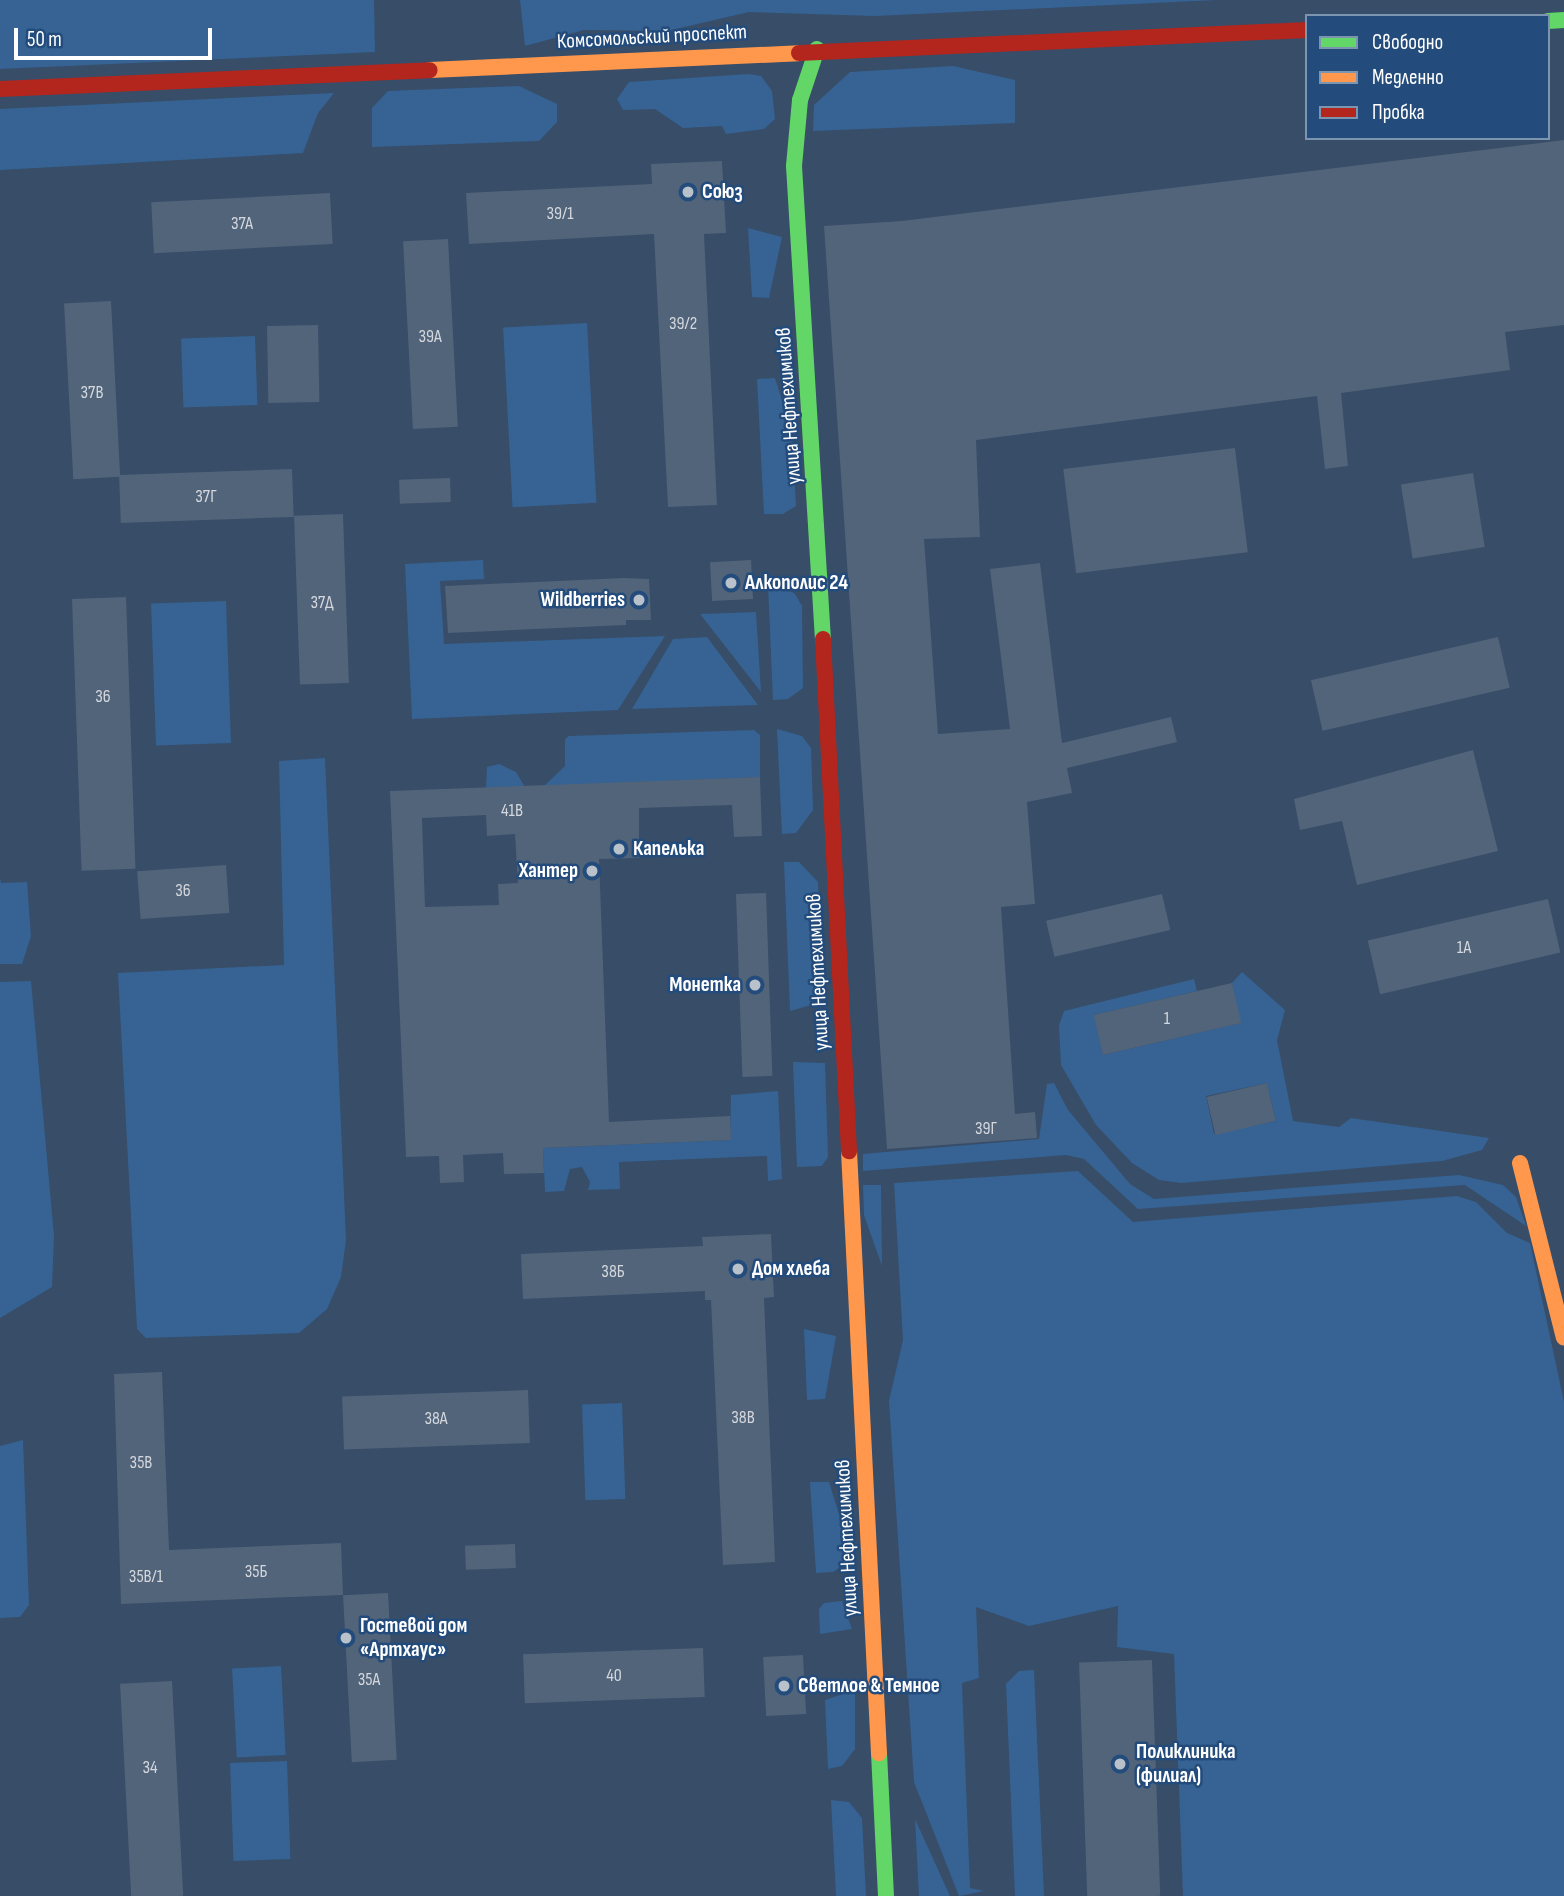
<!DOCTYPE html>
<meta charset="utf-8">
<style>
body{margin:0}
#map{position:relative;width:1564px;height:1896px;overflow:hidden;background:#374d68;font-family:"Sofia Sans Condensed",sans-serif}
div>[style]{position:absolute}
.green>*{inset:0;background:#366393;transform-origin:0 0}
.building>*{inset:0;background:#52647a;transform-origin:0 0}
.fast>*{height:16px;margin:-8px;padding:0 8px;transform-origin:8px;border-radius:8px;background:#63d668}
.slow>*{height:16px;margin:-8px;padding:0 8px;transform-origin:8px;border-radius:8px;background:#ff974d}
.jam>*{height:16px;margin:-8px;padding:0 8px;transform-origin:8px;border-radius:8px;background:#b3261e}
.dots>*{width:19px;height:19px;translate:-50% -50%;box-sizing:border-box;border:4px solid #234c7c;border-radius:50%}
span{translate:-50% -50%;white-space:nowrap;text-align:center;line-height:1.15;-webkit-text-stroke:5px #234c7c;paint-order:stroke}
.number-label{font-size:18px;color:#d4d8de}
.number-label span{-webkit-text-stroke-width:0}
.street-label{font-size:21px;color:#fff}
.poi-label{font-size:21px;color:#fff;font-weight:700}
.left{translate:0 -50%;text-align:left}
.right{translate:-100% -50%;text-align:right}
.legend{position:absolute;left:1305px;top:14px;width:245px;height:126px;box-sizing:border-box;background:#234c7c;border:2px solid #7b94b0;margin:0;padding:9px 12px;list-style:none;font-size:21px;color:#fff}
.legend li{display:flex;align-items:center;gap:14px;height:35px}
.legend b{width:35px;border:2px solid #7b94b0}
.scale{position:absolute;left:14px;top:28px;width:198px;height:32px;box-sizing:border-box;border:4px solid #fff;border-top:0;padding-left:9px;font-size:21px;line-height:24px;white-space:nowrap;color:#fff;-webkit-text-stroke:5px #234c7c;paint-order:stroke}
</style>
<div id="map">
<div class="green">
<i style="clip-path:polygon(0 0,374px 0,375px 52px,0 69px)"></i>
<i style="clip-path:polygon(520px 0,1217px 0,875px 16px,749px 12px,667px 31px,584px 30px,525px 46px)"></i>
<i style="clip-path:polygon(953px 66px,1015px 80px,1015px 123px,813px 131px,814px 105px,850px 72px)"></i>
<i style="clip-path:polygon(748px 74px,761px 76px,772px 91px,775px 119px,764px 129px,726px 134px,722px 126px,683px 128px,655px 109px,623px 110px,617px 99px,629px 82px)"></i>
<i style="clip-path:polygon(519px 86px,557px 104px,557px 122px,539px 141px,372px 147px,372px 108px,388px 91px)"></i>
<i style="clip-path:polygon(334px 93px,318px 113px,303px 153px,0 170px,0 109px)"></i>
<i style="clip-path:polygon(748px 228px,782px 237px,769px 298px,752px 297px)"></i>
<i style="left:587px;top:323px;width:180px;height:84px;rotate:87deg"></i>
<i style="left:255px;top:336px;width:69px;height:74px;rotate:88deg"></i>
<i style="clip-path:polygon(775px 378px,792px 433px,796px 506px,783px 514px,764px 514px,757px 379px)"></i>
<i style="clip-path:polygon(483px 560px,484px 579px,440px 581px,444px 644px,665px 636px,618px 710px,412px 719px,405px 564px)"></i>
<i style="clip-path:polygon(768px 585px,781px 585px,795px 594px,802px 606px,803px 688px,788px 699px,773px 700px)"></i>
<i style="left:226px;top:601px;width:142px;height:75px;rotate:88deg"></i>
<i style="clip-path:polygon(756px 612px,761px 692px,700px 614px)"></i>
<i style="clip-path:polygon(707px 637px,758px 705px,632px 709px,673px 639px)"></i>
<i style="clip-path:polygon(777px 729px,802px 736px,811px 748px,813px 810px,796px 833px,782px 834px)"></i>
<i style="clip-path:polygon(754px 730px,760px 735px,760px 777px,544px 786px,565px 766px,565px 739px,569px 736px)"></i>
<i style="clip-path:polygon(325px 758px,346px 1240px,341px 1277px,327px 1309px,299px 1333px,146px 1338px,137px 1329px,118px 973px,284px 965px,279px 761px)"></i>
<i style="clip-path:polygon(499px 764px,516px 772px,525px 787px,486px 789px,487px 767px)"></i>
<i style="clip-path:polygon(784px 862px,799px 862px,818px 882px,822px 1002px,790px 1011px)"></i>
<i style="clip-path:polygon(0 878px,1px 883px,27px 882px,31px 936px,22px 964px,0 964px)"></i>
<i style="clip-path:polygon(evenodd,1242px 972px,1285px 1010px,1277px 1040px,1293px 1121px,1339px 1127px,1351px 1118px,1489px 1138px,1482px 1150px,1442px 1161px,1181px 1183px,1159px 1180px,1132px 1163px,1096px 1125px,1061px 1065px,1059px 1025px,1064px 1011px,1194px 979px,1197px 991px,1094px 1015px,1103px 1055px,1240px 1023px,1232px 983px,1242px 972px,1267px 1083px,1276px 1121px,1214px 1134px,1206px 1096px,1267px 1083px)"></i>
<i style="clip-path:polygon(31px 981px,54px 1236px,52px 1287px,0 1318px,0 982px)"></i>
<i style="clip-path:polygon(793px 1062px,825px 1063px,828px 1157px,822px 1166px,797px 1167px)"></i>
<i style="clip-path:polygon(1054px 1083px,1068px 1110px,1130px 1184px,1154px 1199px,1459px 1175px,1503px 1185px,1516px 1197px,1526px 1226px,1465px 1185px,1138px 1209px,1084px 1159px,1066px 1155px,863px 1171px,863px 1154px,1039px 1139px,1047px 1084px)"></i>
<i style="clip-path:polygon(778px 1091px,782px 1179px,768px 1181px,767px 1156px,619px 1162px,620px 1189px,588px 1190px,590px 1182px,582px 1167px,570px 1169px,564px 1191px,545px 1192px,543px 1148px,730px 1140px,731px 1095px)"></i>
<i style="clip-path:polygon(1078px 1171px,1133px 1222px,1457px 1196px,1476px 1202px,1507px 1233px,1530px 1243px,1564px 1402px,1564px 1896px,1183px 1896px,1174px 1654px,1117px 1647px,1118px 1606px,1029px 1626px,976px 1607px,979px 1678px,962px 1683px,970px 1888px,984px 1891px,959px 1896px,914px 1782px,889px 1401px,903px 1340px,894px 1183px)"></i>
<i style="clip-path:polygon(863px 1185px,881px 1185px,882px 1266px,864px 1215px)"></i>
<i style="clip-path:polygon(804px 1329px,836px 1336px,825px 1399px,807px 1400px)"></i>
<i style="left:622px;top:1403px;width:96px;height:40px;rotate:88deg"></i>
<i style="clip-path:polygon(23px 1440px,29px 1605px,20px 1617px,0 1618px,0 1446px)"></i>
<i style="clip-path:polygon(810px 1482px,829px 1482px,850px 1550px,848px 1561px,833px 1572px,816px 1573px)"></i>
<i style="clip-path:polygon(842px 1601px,852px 1629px,820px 1634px,819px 1609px,824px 1603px)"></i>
<i style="left:281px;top:1666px;width:89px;height:49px;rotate:87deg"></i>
<i style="clip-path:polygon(1034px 1670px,1044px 1896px,1015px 1896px,1006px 1684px,1019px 1671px)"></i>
<i style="clip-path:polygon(855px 1690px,855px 1749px,842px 1766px,828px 1769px,825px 1700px)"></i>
<i style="left:287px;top:1761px;width:98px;height:57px;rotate:88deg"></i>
<i style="clip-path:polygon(831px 1800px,849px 1802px,862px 1818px,866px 1896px,836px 1896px)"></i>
<i style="clip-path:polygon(915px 1819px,950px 1896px,919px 1896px)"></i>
</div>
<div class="building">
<i style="clip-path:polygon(1564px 140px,1564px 325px,1505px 332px,1510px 370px,1341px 393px,1348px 466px,1325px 469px,1317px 396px,976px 440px,980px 537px,924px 539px,938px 734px,1010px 729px,990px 569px,1040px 563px,1062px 743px,1171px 717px,1177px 742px,1067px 768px,1072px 793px,1027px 802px,1035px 904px,1001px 907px,1015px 1114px,1035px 1112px,1037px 1138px,887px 1149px,824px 226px,902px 221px)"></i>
<i style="clip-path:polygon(722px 161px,726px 233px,704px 234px,717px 505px,668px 507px,654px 234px,469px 244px,466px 193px,652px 184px,651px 164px)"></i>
<i style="left:330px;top:193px;width:51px;height:179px;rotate:87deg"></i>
<i style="left:448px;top:239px;width:188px;height:45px;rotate:87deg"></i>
<i style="left:111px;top:301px;width:176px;height:47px;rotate:87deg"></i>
<i style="left:318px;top:325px;width:77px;height:51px;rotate:89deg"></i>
<i style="left:1235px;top:448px;width:105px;height:173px;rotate:83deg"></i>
<i style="left:292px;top:469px;width:48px;height:173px;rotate:88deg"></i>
<i style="left:1473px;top:473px;width:75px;height:73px;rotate:81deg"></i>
<i style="left:450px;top:478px;width:24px;height:51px;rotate:88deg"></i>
<i style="left:343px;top:514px;width:169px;height:49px;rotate:88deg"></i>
<i style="left:751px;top:560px;width:39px;height:41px;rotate:87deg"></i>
<i style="clip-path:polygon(624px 578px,649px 579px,651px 620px,626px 620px,626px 625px,448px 633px,445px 586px)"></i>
<i style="left:126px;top:597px;width:272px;height:54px;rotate:88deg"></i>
<i style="left:1498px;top:637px;width:52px;height:192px;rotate:77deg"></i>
<i style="clip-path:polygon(1473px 750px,1498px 851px,1357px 885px,1342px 821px,1300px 830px,1294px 799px)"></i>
<i style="clip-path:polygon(evenodd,760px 777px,762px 836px,734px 837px,732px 805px,639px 808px,639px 858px,599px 859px,609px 1122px,730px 1116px,731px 1140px,543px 1148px,544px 1173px,504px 1174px,503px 1153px,463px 1155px,464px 1182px,440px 1183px,439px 1156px,406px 1157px,390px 791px,760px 777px,486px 815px,487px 836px,515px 834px,518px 883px,498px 884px,499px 905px,425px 907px,422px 818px,486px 815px)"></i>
<i style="left:226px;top:865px;width:48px;height:89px;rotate:86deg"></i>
<i style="left:766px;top:893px;width:183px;height:30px;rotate:88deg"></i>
<i style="left:1162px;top:894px;width:37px;height:119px;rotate:77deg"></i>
<i style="left:1548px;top:899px;width:55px;height:185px;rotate:77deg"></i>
<i style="left:1232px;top:983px;width:41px;height:142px;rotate:77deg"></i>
<i style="left:1267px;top:1083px;width:39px;height:62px;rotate:77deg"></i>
<i style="clip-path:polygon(771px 1234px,774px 1297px,764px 1298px,775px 1562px,723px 1565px,711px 1300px,705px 1300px,705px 1291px,523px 1299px,521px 1254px,703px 1246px,702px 1237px)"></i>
<i style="clip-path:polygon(162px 1372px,169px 1550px,341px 1543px,343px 1595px,121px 1604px,114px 1374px)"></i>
<i style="left:528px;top:1390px;width:53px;height:186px;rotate:88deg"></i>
<i style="left:515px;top:1544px;width:24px;height:50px;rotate:88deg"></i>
<i style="left:388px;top:1593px;width:167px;height:45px;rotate:87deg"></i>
<i style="left:703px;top:1648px;width:49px;height:180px;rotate:88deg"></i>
<i style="left:803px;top:1655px;width:59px;height:40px;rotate:87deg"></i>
<i style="left:1152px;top:1660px;width:236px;height:73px;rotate:88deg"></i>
<i style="left:172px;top:1681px;width:215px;height:52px;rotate:87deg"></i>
</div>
<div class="fast">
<i style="left:1548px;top:21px;width:16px;rotate:-4deg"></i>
<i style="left:817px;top:49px;width:54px;rotate:108.4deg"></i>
<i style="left:800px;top:100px;width:66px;rotate:95.2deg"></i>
<i style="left:794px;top:166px;width:474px;rotate:86.5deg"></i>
<i style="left:879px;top:1753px;width:143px;rotate:87.2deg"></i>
</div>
<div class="slow">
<i style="left:430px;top:70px;width:369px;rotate:-2.6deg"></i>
<i style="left:849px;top:1151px;width:603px;rotate:87.15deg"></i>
<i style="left:1520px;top:1163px;width:180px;rotate:75.9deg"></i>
</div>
<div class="jam">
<i style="left:799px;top:53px;width:509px;rotate:-2.59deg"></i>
<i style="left:0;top:89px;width:430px;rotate:-2.5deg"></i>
<i style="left:823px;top:639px;width:513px;rotate:87.09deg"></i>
</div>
<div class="dots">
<i style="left:688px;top:192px;background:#b9c1ca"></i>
<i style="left:731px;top:583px;background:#b9c1ca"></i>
<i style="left:639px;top:600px;background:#b9c1ca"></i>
<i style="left:619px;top:849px;background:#b9c1ca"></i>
<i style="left:592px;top:871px;background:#b9c1ca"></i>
<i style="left:755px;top:985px;background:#b9c1ca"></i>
<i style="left:738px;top:1269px;background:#b9c1ca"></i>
<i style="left:346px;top:1638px;background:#b9c1ca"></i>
<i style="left:784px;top:1686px;background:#b9c1ca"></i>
<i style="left:1120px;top:1764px;background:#b9c1ca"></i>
</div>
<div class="number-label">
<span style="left:560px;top:214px">39/1</span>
<span style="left:242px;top:224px">37А</span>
<span style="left:683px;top:324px">39/2</span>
<span style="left:430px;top:337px">39А</span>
<span style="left:92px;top:393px">37В</span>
<span style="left:206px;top:497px">37Г</span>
<span style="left:322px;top:603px">37Д</span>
<span style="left:103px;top:697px">36</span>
<span style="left:512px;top:811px">41В</span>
<span style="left:183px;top:891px">36</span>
<span style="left:1464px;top:948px">1А</span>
<span style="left:1167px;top:1019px">1</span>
<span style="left:986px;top:1129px">39Г</span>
<span style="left:613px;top:1272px">38Б</span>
<span style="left:743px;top:1418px">38В</span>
<span style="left:436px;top:1419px">38А</span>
<span style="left:141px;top:1463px">35В</span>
<span style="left:256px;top:1572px">35Б</span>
<span style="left:146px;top:1577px">35В/1</span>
<span style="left:614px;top:1676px">40</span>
<span style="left:369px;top:1680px">35А</span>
<span style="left:150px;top:1768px">34</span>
</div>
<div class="street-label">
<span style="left:652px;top:37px;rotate:-3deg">Комсомольский проспект</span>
<span style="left:789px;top:406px;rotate:-94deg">улица Нефтехимиков</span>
<span style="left:818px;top:972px;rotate:-93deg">улица Нефтехимиков</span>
<span style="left:847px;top:1538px;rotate:-93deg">улица Нефтехимиков</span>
</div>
<div class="poi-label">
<span class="left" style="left:702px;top:192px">Союз</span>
<span class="left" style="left:745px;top:583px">Алкополис 24</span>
<span class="right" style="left:625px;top:600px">Wildberries</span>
<span class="left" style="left:633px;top:849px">Капелька</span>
<span class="right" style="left:578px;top:871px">Хантер</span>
<span class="right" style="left:741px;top:985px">Монетка</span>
<span class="left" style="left:752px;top:1269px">Дом хлеба</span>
<span class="left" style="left:360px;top:1638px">Гостевой дом<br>«Артхаус»</span>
<span class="left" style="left:798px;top:1686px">Светлое &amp; Темное</span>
<span class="left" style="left:1136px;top:1764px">Поликлиника<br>(филиал)</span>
</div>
<ul class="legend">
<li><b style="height:9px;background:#63d668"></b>Свободно</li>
<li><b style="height:9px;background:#ff974d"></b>Медленно</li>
<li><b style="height:9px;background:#b3261e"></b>Пробка</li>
</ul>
<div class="scale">50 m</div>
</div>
